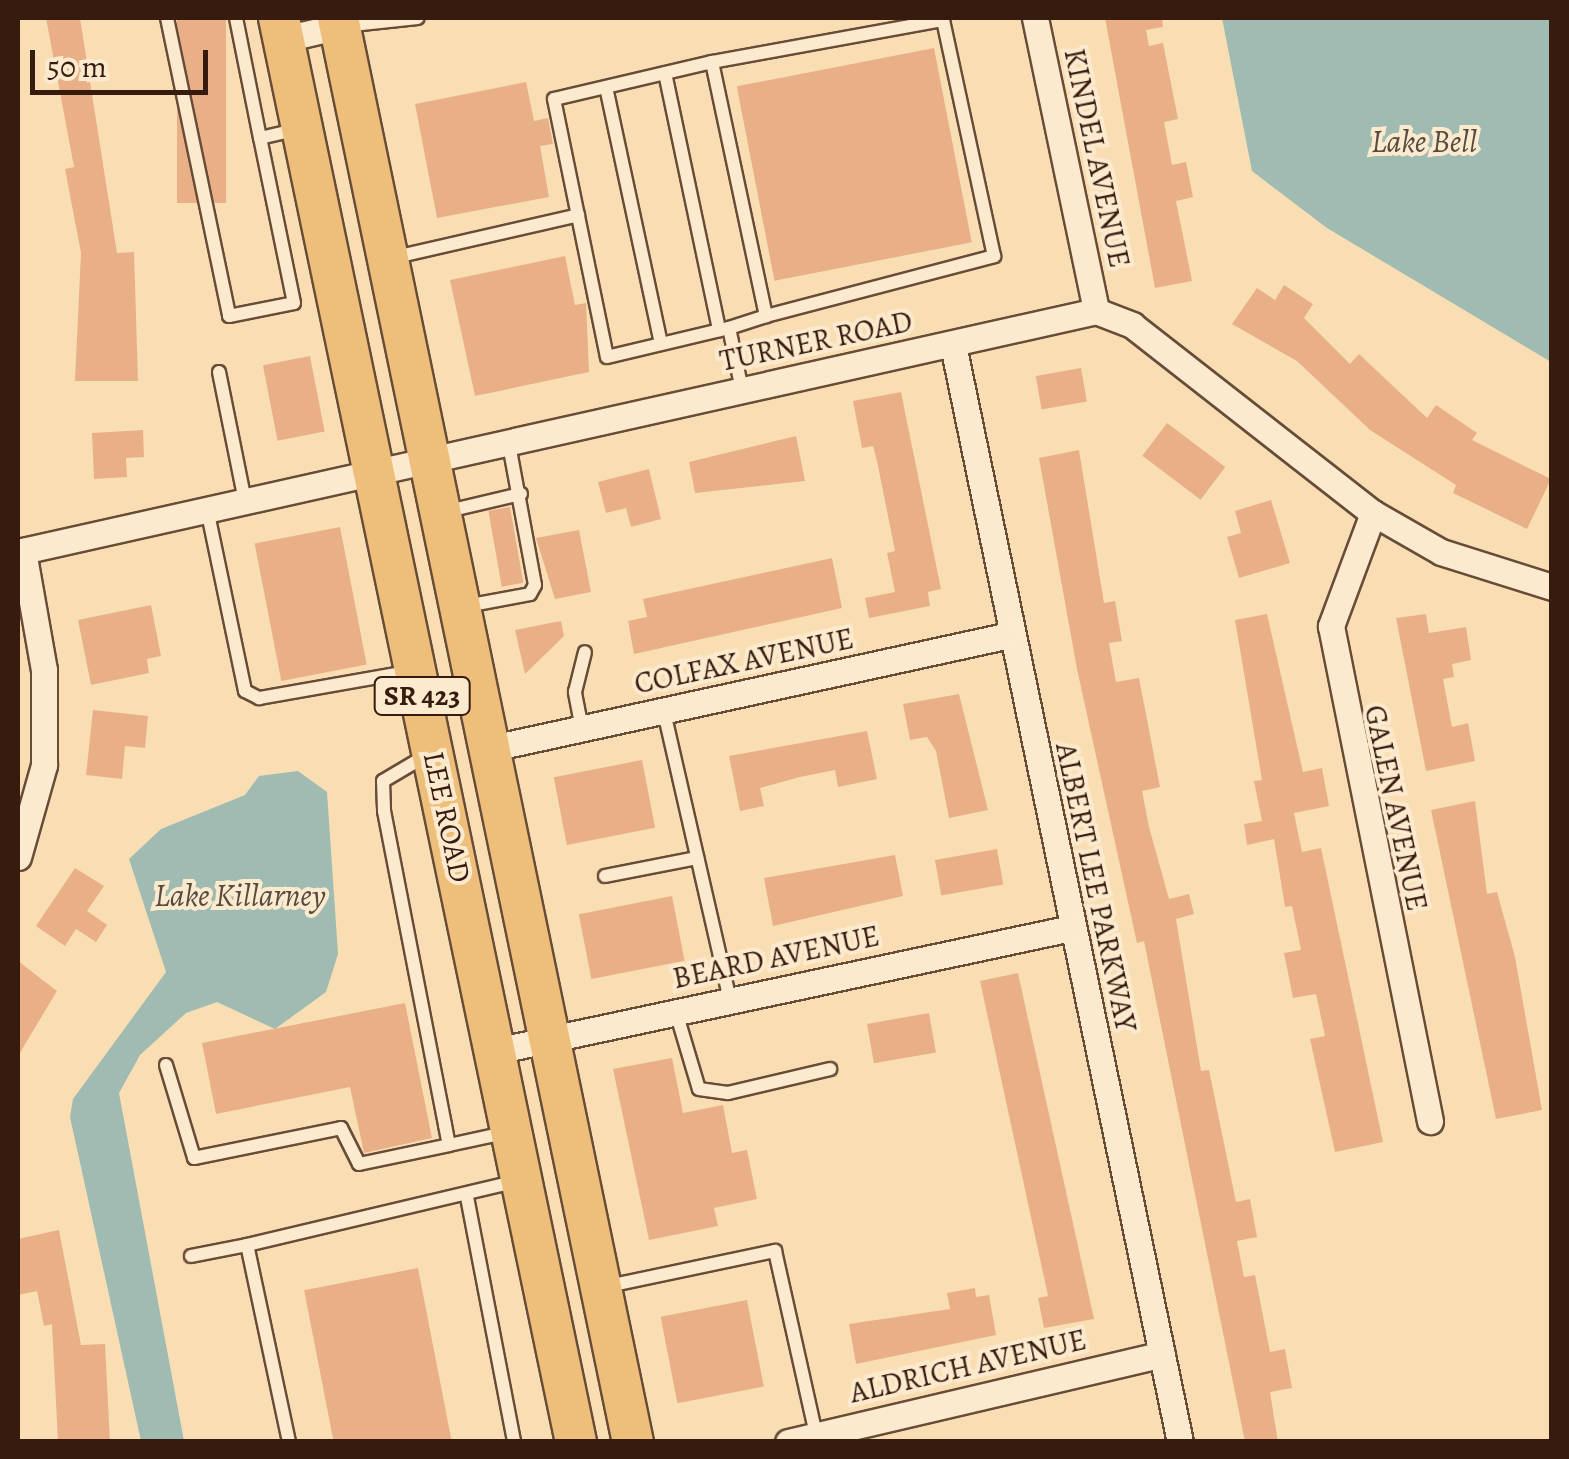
<!DOCTYPE html>
<style>
body{margin:0}
#map{position:relative;width:1569px;height:1459px;overflow:hidden;background:#fadeb3;font-family:Alegreya,serif}
div>[style]{position:absolute}
.water>*{inset:0;background:#9fbbb2}
.building>*{inset:0;background:#e9b088;transform-origin:0 0}
.roads{filter:drop-shadow(2px 0 #684c38) drop-shadow(-2px 0 #684c38) drop-shadow(0 2px #684c38) drop-shadow(0 -2px #684c38)}
.lane>*{height:12px;margin:-6px;padding:0 6px;transform-origin:6px;border-radius:6px;background:#fceace}
.street>*{height:25px;margin:-12.5px;padding:0 12.5px;transform-origin:12.5px;border-radius:12.5px;background:#fceace}
.primary>*{height:40px;margin:-20px;padding:0 20px;transform-origin:20px;border-radius:20px;background:#edbf7a}
span{translate:-50% -50%;white-space:nowrap;text-align:center;line-height:1.15;-webkit-text-stroke:8px #fceace;paint-order:stroke}
.shield-label span{padding:2px 8px;background:#fceace;border:2px solid;border-radius:8px;-webkit-text-stroke-width:0}
.shield-label{font-size:28px;color:#381b0f;font-weight:700}
.street-label{font-size:30px;color:#381b0f}
.water-label{font-size:32px;color:#574b40;font-style:italic}
.frame{position:absolute;inset:0;border:20px solid #381b0f;pointer-events:none}
.scale{position:absolute;left:30px;top:50px;width:178px;height:45px;box-sizing:border-box;border:5px solid #381b0f;border-top:0;padding-left:12px;font-size:30px;line-height:35px;white-space:nowrap;color:#381b0f;-webkit-text-stroke:8px #fceace;paint-order:stroke}
</style>
<div id="map">
<div class="water">
<i style="clip-path:polygon(1222px 18px,1551px 18px,1551px 362px,1327px 228px,1252px 171px)"></i>
<i style="clip-path:polygon(298px 771px,327px 792px,338px 954px,326px 992px,275px 1029px,217px 1002px,186px 1013px,140px 1055px,119px 1093px,184px 1441px,141px 1441px,70px 1117px,73px 1099px,166px 972px,129px 859px,161px 829px,245px 795px,259px 776px)"></i>
</div>
<div class="building">
<i style="clip-path:polygon(46px 18px,80px 18px,117px 253px,134px 252px,138px 381px,75px 381px,81px 253px,65px 169px,74px 167px)"></i>
<i style="left:177px;top:18px;width:49px;height:185px"></i>
<i style="clip-path:polygon(1105px 18px,1162px 18px,1163px 27px,1146px 30px,1149px 46px,1163px 43px,1178px 119px,1164px 122px,1172px 165px,1186px 162px,1193px 197px,1176px 201px,1192px 281px,1155px 288px)"></i>
<i style="left:934px;top:48px;width:198px;height:201px;rotate:79deg"></i>
<i style="clip-path:polygon(526px 82px,534px 121px,548px 118px,553px 144px,540px 146px,549px 197px,437px 218px,415px 104px)"></i>
<i style="clip-path:polygon(565px 256px,575px 305px,586px 303px,589px 372px,475px 396px,450px 280px)"></i>
<i style="clip-path:polygon(1284px 285px,1313px 304px,1304px 318px,1350px 364px,1359px 354px,1427px 418px,1436px 405px,1477px 433px,1472px 440px,1551px 479px,1527px 529px,1453px 493px,1456px 485px,1370px 430px,1297px 361px,1232px 324px,1257px 288px,1275px 300px)"></i>
<i style="left:310px;top:356px;width:77px;height:48px;rotate:79deg"></i>
<i style="left:1081px;top:368px;width:34px;height:46px;rotate:80deg"></i>
<i style="clip-path:polygon(901px 392px,941px 589px,928px 592px,930px 606px,869px 618px,865px 598px,895px 592px,887px 553px,895px 551px,877px 461px,873px 446px,862px 448px,853px 401px)"></i>
<i style="left:1167px;top:423px;width:73px;height:41px;rotate:37deg"></i>
<i style="clip-path:polygon(143px 430px,144px 457px,126px 458px,127px 477px,94px 479px,92px 433px)"></i>
<i style="clip-path:polygon(796px 436px,805px 481px,695px 493px,689px 462px)"></i>
<i style="clip-path:polygon(1079px 450px,1104px 603px,1115px 601px,1122px 641px,1109px 643px,1116px 682px,1139px 678px,1160px 787px,1142px 791px,1149px 827px,1169px 899px,1189px 894px,1194px 914px,1176px 919px,1201px 1071px,1209px 1070px,1236px 1202px,1250px 1199px,1257px 1237px,1237px 1241px,1244px 1277px,1255px 1275px,1270px 1352px,1285px 1349px,1292px 1388px,1270px 1392px,1278px 1442px,1245px 1442px,1144px 941px,1137px 943px,1077px 669px,1039px 458px)"></i>
<i style="clip-path:polygon(649px 469px,661px 519px,631px 527px,626px 508px,606px 513px,598px 482px)"></i>
<i style="clip-path:polygon(1271px 500px,1290px 563px,1239px 578px,1227px 537px,1241px 533px,1235px 511px)"></i>
<i style="left:510px;top:507px;width:77px;height:22px;rotate:80deg"></i>
<i style="left:340px;top:527px;width:140px;height:87px;rotate:79deg"></i>
<i style="clip-path:polygon(579px 530px,591px 592px,555px 599px,536px 538px)"></i>
<i style="clip-path:polygon(832px 558px,842px 608px,634px 654px,628px 621px,647px 617px,643px 599px)"></i>
<i style="clip-path:polygon(151px 605px,161px 656px,147px 659px,149px 673px,91px 685px,78px 620px)"></i>
<i style="clip-path:polygon(1267px 614px,1303px 772px,1322px 768px,1329px 806px,1294px 813px,1302px 852px,1321px 848px,1383px 1142px,1335px 1152px,1310px 1039px,1325px 1036px,1316px 994px,1293px 998px,1284px 953px,1301px 950px,1292px 906px,1285px 907px,1274px 839px,1247px 845px,1244px 824px,1262px 821px,1254px 781px,1262px 780px,1235px 620px)"></i>
<i style="clip-path:polygon(1426px 614px,1429px 633px,1466px 627px,1471px 660px,1452px 664px,1454px 677px,1443px 679px,1452px 727px,1468px 723px,1475px 761px,1426px 771px,1396px 618px)"></i>
<i style="clip-path:polygon(561px 621px,564px 636px,525px 674px,515px 630px)"></i>
<i style="clip-path:polygon(959px 694px,988px 810px,949px 818px,936px 751px,927px 737px,910px 740px,903px 704px)"></i>
<i style="clip-path:polygon(93px 710px,148px 716px,145px 748px,125px 746px,122px 779px,86px 775px)"></i>
<i style="clip-path:polygon(867px 731px,877px 779px,838px 787px,835px 770px,800px 777px,760px 788px,764px 806px,740px 811px,729px 756px)"></i>
<i style="left:642px;top:760px;width:69px;height:90px;rotate:79deg"></i>
<i style="clip-path:polygon(1475px 801px,1487px 894px,1497px 892px,1515px 957px,1542px 1110px,1496px 1119px,1431px 810px)"></i>
<i style="left:997px;top:849px;width:36px;height:63px;rotate:80deg"></i>
<i style="clip-path:polygon(895px 855px,903px 896px,773px 926px,764px 878px)"></i>
<i style="clip-path:polygon(75px 868px,104px 886px,87px 911px,107px 925px,96px 942px,76px 929px,65px 946px,36px 926px)"></i>
<i style="left:672px;top:896px;width:66px;height:95px;rotate:79deg"></i>
<i style="clip-path:polygon(18px 961px,57px 991px,18px 1056px)"></i>
<i style="clip-path:polygon(1018px 973px,1094px 1319px,1044px 1328px,1038px 1298px,1048px 1296px,980px 981px)"></i>
<i style="clip-path:polygon(405px 1003px,432px 1138px,364px 1153px,350px 1087px,216px 1114px,202px 1043px)"></i>
<i style="left:929px;top:1013px;width:40px;height:63px;rotate:80deg"></i>
<i style="clip-path:polygon(672px 1058px,683px 1113px,723px 1105px,732px 1153px,747px 1150px,757px 1199px,714px 1208px,718px 1226px,649px 1240px,613px 1069px)"></i>
<i style="clip-path:polygon(59px 1230px,81px 1345px,105px 1344px,110px 1442px,58px 1442px,52px 1324px,44px 1326px,37px 1291px,18px 1295px,18px 1239px)"></i>
<i style="left:418px;top:1268px;width:177px;height:116px;rotate:79deg"></i>
<i style="clip-path:polygon(975px 1288px,976px 1297px,989px 1295px,996px 1335px,856px 1364px,849px 1324px,950px 1309px,947px 1293px)"></i>
<i style="left:747px;top:1300px;width:88px;height:88px;rotate:79deg"></i>
</div>
<div class="roads">
<div class="lane">
<i style="left:167px;top:18px;width:304px;rotate:78.2deg"></i>
<i style="left:229px;top:316px;width:66px;rotate:-11.3deg"></i>
<i style="left:294px;top:303px;width:168px;rotate:-101.6deg"></i>
<i style="left:236px;top:18px;width:122px;rotate:78.7deg"></i>
<i style="left:260px;top:138px;width:40px;rotate:-13deg"></i>
<i style="left:343px;top:26px;width:75px;rotate:-6.1deg"></i>
<i style="left:712px;top:62px;width:260px;rotate:78deg"></i>
<i style="left:766px;top:316px;width:236px;rotate:-14.7deg"></i>
<i style="left:994px;top:256px;width:241px;rotate:-102.2deg"></i>
<i style="left:943px;top:20px;width:235px;rotate:169.7deg"></i>
<i style="left:712px;top:62px;width:162px;rotate:166.8deg"></i>
<i style="left:554px;top:99px;width:263px;rotate:78.4deg"></i>
<i style="left:607px;top:357px;width:125px;rotate:-13.4deg"></i>
<i style="left:665px;top:73px;width:263px;rotate:78.1deg"></i>
<i style="left:606px;top:87px;width:262px;rotate:77.9deg"></i>
<i style="left:391px;top:258px;width:192px;rotate:-12.9deg"></i>
<i style="left:219px;top:372px;width:132px;rotate:78.6deg"></i>
<i style="left:742px;top:390px;width:63px;rotate:-101.8deg"></i>
<i style="left:729px;top:328px;width:39px;rotate:-18deg"></i>
<i style="left:207px;top:509px;width:186px;rotate:78.2deg"></i>
<i style="left:245px;top:691px;width:16px;rotate:27deg"></i>
<i style="left:259px;top:698px;width:155px;rotate:-10deg"></i>
<i style="left:444px;top:512px;width:79px;rotate:-13.2deg"></i>
<i style="left:466px;top:606px;width:65px;rotate:-10.6deg"></i>
<i style="left:530px;top:594px;width:10px;rotate:-61deg"></i>
<i style="left:535px;top:585px;width:147px;rotate:-100.5deg"></i>
<i style="left:664px;top:712px;width:296px;rotate:77.1deg"></i>
<i style="left:582px;top:729px;width:38px;rotate:-101deg"></i>
<i style="left:575px;top:692px;width:41px;rotate:-76deg"></i>
<i style="left:427px;top:755px;width:51px;rotate:149.4deg"></i>
<i style="left:383px;top:781px;width:30px;rotate:88deg"></i>
<i style="left:384px;top:811px;width:320px;rotate:79deg"></i>
<i style="left:445px;top:1125px;width:20px;rotate:79deg"></i>
<i style="left:449px;top:1145px;width:56px;rotate:-12.3deg"></i>
<i style="left:605px;top:876px;width:94px;rotate:-11.1deg"></i>
<i style="left:676px;top:1012px;width:80px;rotate:73.4deg"></i>
<i style="left:699px;top:1089px;width:29px;rotate:8deg"></i>
<i style="left:728px;top:1093px;width:105px;rotate:-13.2deg"></i>
<i style="left:166px;top:1065px;width:97px;rotate:73.2deg"></i>
<i style="left:194px;top:1158px;width:150px;rotate:-11.5deg"></i>
<i style="left:341px;top:1128px;width:40px;rotate:63.4deg"></i>
<i style="left:359px;top:1164px;width:92px;rotate:-11.9deg"></i>
<i style="left:467px;top:1197px;width:249px;rotate:79.1deg"></i>
<i style="left:191px;top:1256px;width:57px;rotate:-11.1deg"></i>
<i style="left:604px;top:1287px;width:175px;rotate:-11.9deg"></i>
<i style="left:775px;top:1251px;width:189px;rotate:77.4deg"></i>
<i style="left:289px;top:1442px;width:201px;rotate:-102deg"></i>
<i style="left:247px;top:1245px;width:277px;rotate:-13.3deg"></i>
</div>
<div class="street">
<i style="left:1035px;top:18px;width:299px;rotate:78.2deg"></i>
<i style="left:284px;top:39px;width:57px;rotate:-13.1deg"></i>
<i style="left:953px;top:345px;width:1120px;rotate:78.31deg"></i>
<i style="left:1373px;top:513px;width:121px;rotate:110.4deg"></i>
<i style="left:1331px;top:626px;width:505px;rotate:78.69deg"></i>
<i style="left:18px;top:552px;width:1105px;rotate:-12.6deg"></i>
<i style="left:1096px;top:311px;width:39px;rotate:21deg"></i>
<i style="left:1132px;top:325px;width:306px;rotate:38deg"></i>
<i style="left:1373px;top:513px;width:78px;rotate:29.8deg"></i>
<i style="left:1441px;top:552px;width:116px;rotate:17.5deg"></i>
<i style="left:492px;top:748px;width:530px;rotate:-12.31deg"></i>
<i style="left:18px;top:857px;width:96px;rotate:-74.2deg"></i>
<i style="left:44px;top:765px;width:95px;rotate:-90deg"></i>
<i style="left:44px;top:670px;width:121px;rotate:-100deg"></i>
<i style="left:495px;top:1051px;width:589px;rotate:-12.05deg"></i>
<i style="left:788px;top:1442px;width:384px;rotate:-13.2deg"></i>
</div>
<div class="primary">
<i style="left:279px;top:18px;width:1455px;rotate:78.22deg"></i>
<i style="left:338px;top:18px;width:1454px;rotate:78.3deg"></i>
</div>
</div>
<div class="shield-label">
<span style="left:422px;top:696px">SR 423</span>
</div>
<div class="street-label">
<span style="left:1097px;top:158px;rotate:78deg">KINDEL AVENUE</span>
<span style="left:816px;top:341px;rotate:-12deg">TURNER ROAD</span>
<span style="left:744px;top:661px;rotate:-12deg">COLFAX AVENUE</span>
<span style="left:1396px;top:808px;rotate:78deg">GALEN AVENUE</span>
<span style="left:447px;top:817px;rotate:78deg">LEE ROAD</span>
<span style="left:1096px;top:887px;rotate:78deg">ALBERT LEE PARKWAY</span>
<span style="left:776px;top:957px;rotate:-12deg">BEARD AVENUE</span>
<span style="left:968px;top:1366px;rotate:-13deg">ALDRICH AVENUE</span>
</div>
<div class="water-label">
<span style="left:1424px;top:141px">Lake Bell</span>
<span style="left:240px;top:895px">Lake Killarney</span>
</div>
<div class="frame"></div>
<div class="scale">50 m</div>
</div>
